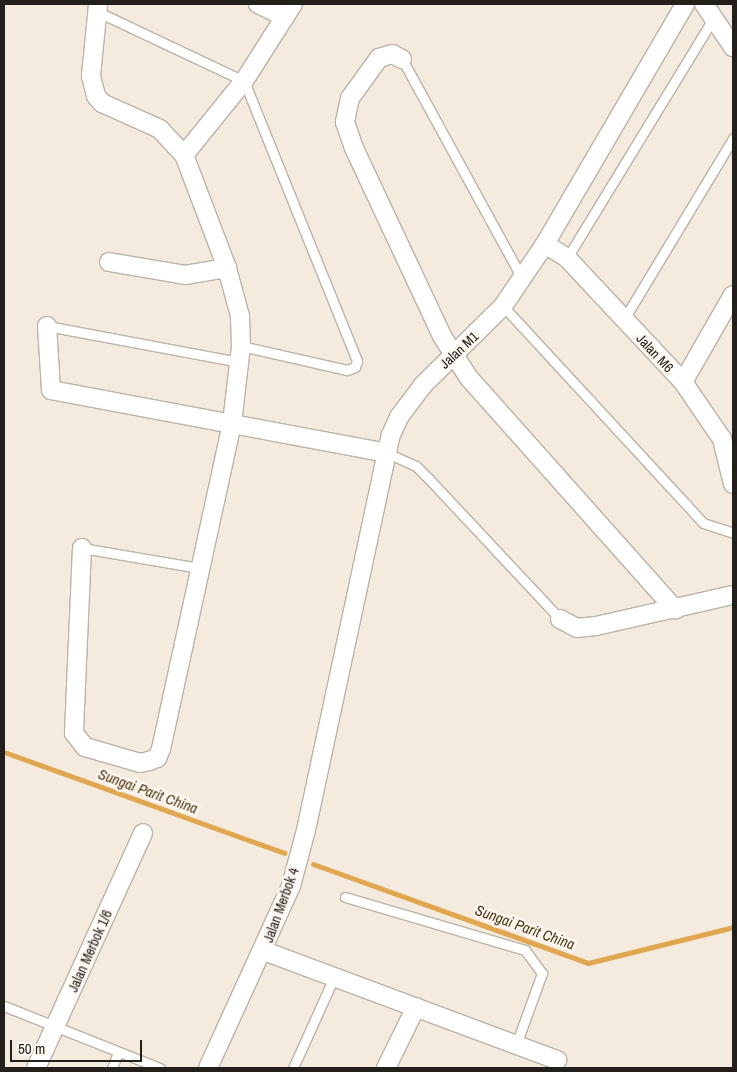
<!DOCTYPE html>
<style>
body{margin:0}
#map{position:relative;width:737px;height:1072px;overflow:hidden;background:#f4eade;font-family:"Archivo Narrow",sans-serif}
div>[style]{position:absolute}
.stream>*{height:5px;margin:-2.5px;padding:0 2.5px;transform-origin:2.5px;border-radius:2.5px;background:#e1a650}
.roads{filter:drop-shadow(1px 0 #bcb3a7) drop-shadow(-1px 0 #bcb3a7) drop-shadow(0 1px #bcb3a7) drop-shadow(0 -1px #bcb3a7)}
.service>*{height:9px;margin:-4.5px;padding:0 4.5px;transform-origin:4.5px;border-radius:4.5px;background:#fff}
.minor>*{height:18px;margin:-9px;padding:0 9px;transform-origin:9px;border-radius:9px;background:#fff}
span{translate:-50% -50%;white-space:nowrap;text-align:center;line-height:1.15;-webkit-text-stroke:5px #fef8f1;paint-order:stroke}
.street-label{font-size:14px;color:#231f1b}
.water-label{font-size:15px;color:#4e3611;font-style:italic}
.frame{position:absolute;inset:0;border:5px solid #231f1b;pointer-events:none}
.scale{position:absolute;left:10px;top:1040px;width:132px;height:22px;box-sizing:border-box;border:2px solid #231f1b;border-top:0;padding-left:6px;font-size:15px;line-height:18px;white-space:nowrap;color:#231f1b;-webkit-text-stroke:4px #fef8f1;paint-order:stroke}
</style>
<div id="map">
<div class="stream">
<i style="left:4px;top:752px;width:298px;rotate:19.8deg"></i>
<i style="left:313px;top:864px;width:292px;rotate:19.8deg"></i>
<i style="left:588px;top:963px;width:149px;rotate:-13.9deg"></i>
</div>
<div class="roads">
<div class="service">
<i style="left:96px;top:11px;width:164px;rotate:25.3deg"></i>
<i style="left:244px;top:81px;width:302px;rotate:68deg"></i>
<i style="left:357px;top:361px;width:6px;rotate:108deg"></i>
<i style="left:355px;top:367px;width:9px;rotate:159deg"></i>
<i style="left:347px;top:370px;width:109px;rotate:-167.2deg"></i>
<i style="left:402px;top:59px;width:250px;rotate:61.3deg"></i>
<i style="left:567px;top:258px;width:282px;rotate:-58.6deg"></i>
<i style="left:503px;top:306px;width:295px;rotate:47.3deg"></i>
<i style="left:703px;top:523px;width:32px;rotate:18deg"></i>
<i style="left:624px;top:319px;width:211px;rotate:-58.9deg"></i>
<i style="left:47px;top:326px;width:195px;rotate:10.6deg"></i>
<i style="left:387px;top:453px;width:32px;rotate:24deg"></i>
<i style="left:416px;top:466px;width:18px;rotate:45deg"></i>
<i style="left:429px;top:479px;width:192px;rotate:46.9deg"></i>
<i style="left:82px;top:548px;width:119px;rotate:9.7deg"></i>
<i style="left:345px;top:897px;width:188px;rotate:16.4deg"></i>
<i style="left:525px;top:950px;width:29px;rotate:54deg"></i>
<i style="left:542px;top:973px;width:77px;rotate:109.9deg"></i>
<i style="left:4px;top:1006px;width:168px;rotate:21.7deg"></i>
<i style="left:112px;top:1068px;width:17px;rotate:-69deg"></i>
<i style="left:293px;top:1068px;width:100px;rotate:-65.7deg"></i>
</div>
<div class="minor">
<i style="left:258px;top:4px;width:30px;rotate:26deg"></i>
<i style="left:704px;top:4px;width:52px;rotate:56deg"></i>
<i style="left:402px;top:59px;width:11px;rotate:-153deg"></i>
<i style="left:392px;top:54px;width:14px;rotate:163deg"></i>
<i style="left:379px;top:58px;width:49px;rotate:125.9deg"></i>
<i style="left:350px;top:98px;width:25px;rotate:102deg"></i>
<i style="left:345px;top:122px;width:28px;rotate:71deg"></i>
<i style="left:354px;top:148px;width:208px;rotate:64.9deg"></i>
<i style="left:442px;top:336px;width:50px;rotate:57.3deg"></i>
<i style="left:469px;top:378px;width:310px;rotate:48.3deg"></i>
<i style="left:184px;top:155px;width:95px;rotate:-51deg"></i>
<i style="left:244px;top:81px;width:91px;rotate:-57.5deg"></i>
<i style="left:545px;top:244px;width:26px;rotate:32deg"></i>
<i style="left:567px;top:258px;width:170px;rotate:46.9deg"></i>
<i style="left:683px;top:382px;width:69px;rotate:55.6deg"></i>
<i style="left:722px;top:439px;width:46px;rotate:76.3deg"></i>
<i style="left:109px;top:262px;width:77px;rotate:9.7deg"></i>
<i style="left:185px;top:275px;width:43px;rotate:-9.5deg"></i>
<i style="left:47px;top:326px;width:64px;rotate:86.4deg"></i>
<i style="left:51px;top:390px;width:342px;rotate:10.6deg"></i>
<i style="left:683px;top:382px;width:100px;rotate:-60.1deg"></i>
<i style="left:82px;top:548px;width:185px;rotate:92.5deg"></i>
<i style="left:74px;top:733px;width:18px;rotate:52deg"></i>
<i style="left:85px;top:747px;width:57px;rotate:16.2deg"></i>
<i style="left:140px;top:763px;width:9px;rotate:-13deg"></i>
<i style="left:149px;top:761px;width:9px;rotate:-21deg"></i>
<i style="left:157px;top:758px;width:10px;rotate:-66deg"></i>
<i style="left:161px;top:749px;width:334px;rotate:-77.7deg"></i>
<i style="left:232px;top:423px;width:78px;rotate:-83.3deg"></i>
<i style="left:241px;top:346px;width:30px;rotate:-92deg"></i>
<i style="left:240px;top:316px;width:50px;rotate:-105.2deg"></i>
<i style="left:227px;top:268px;width:121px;rotate:-110.8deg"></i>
<i style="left:184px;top:155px;width:35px;rotate:-133deg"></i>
<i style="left:160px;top:129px;width:64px;rotate:-155.9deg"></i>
<i style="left:102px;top:103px;width:9px;rotate:-131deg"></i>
<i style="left:96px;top:96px;width:21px;rotate:-104deg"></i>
<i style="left:91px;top:76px;width:72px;rotate:-84.4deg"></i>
<i style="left:560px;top:619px;width:19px;rotate:28deg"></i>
<i style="left:577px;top:628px;width:19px;rotate:-6deg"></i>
<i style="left:596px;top:626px;width:140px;rotate:-12.8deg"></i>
<i style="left:264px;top:951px;width:313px;rotate:20.4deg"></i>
<i style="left:36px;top:1068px;width:258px;rotate:-65.5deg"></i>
<i style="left:208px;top:1068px;width:200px;rotate:-65.5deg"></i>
<i style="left:291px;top:886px;width:58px;rotate:-75deg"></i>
<i style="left:306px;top:830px;width:404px;rotate:-77.9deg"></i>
<i style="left:391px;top:435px;width:20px;rotate:-66deg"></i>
<i style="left:399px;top:417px;width:39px;rotate:-53deg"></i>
<i style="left:422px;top:386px;width:114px;rotate:-44.6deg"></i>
<i style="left:503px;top:306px;width:75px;rotate:-55.9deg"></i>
<i style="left:545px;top:244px;width:278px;rotate:-59.7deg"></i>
<i style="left:386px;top:1068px;width:68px;rotate:-63.8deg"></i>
</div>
</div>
<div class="street-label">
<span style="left:459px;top:350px;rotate:-43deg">Jalan M1</span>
<span style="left:655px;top:353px;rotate:47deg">Jalan M6</span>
<span style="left:281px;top:905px;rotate:-70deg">Jalan Merbok 4</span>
<span style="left:90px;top:951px;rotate:-66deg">Jalan Merbok 1/6</span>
</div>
<div class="water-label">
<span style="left:148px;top:791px;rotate:20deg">Sungai Parit China</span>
<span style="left:525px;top:927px;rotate:20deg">Sungai Parit China</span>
</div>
<div class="frame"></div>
<div class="scale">50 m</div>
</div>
